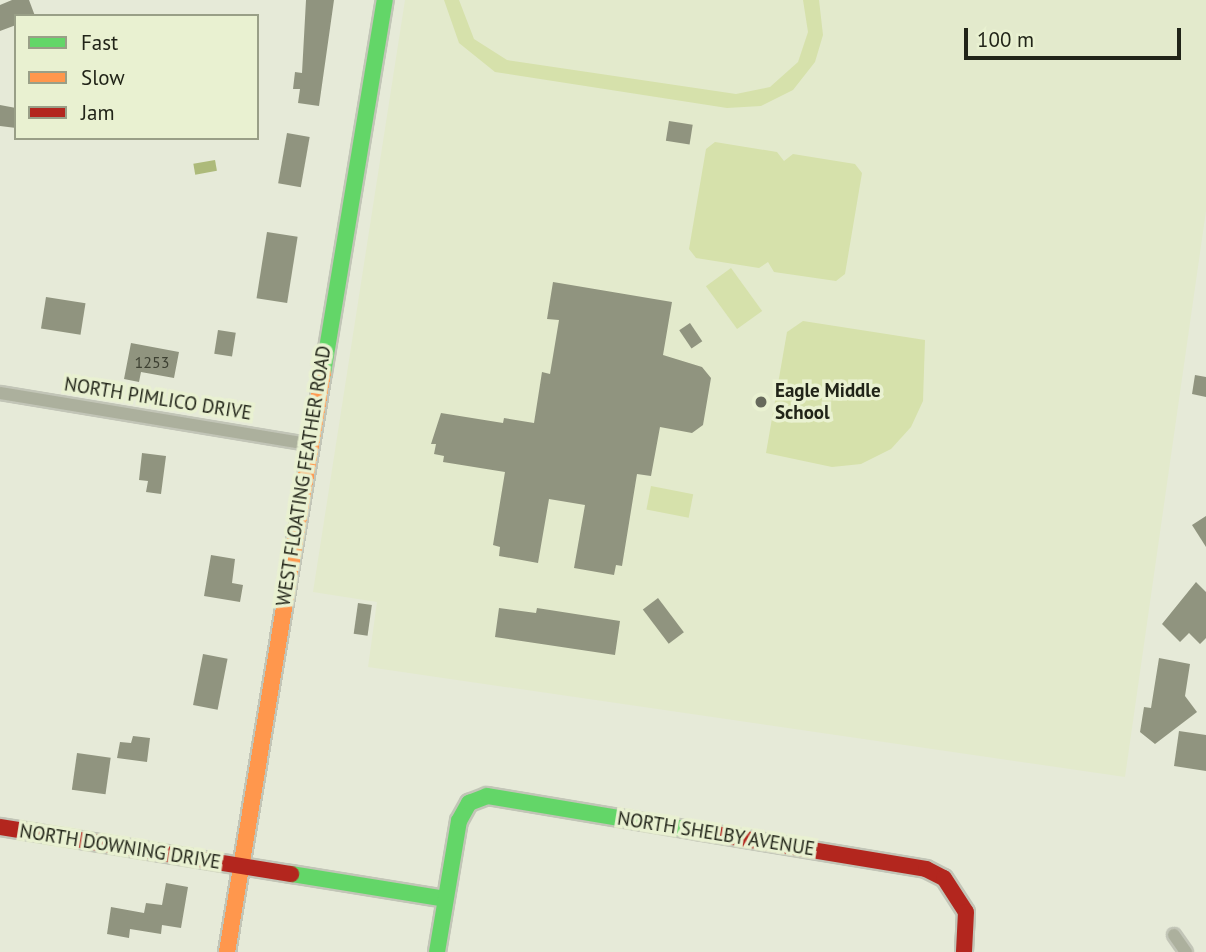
<!DOCTYPE html>
<style>
body{margin:0}
#map{position:relative;width:1206px;height:952px;overflow:hidden;background:#e6ead8;font-family:"PT Sans",sans-serif}
div>[style]{position:absolute}
.built>*{inset:0;background:#e3eacc}
.green>*{inset:0;background:#d6e1ab;transform-origin:0 0}
.water>*{inset:0;background:#adba7a;transform-origin:0 0}
.building>*{inset:0;background:#90947f;transform-origin:0 0}
.roads{filter:drop-shadow(2px 0 #c2c5b7) drop-shadow(-2px 0 #c2c5b7) drop-shadow(0 2px #c2c5b7) drop-shadow(0 -2px #c2c5b7)}
.street>*{height:12px;margin:-6px;padding:0 6px;transform-origin:6px;border-radius:6px;background:#acb09d}
.fast>*{height:16px;margin:-8px;padding:0 8px;transform-origin:8px;border-radius:8px;background:#63d668}
.slow>*{height:16px;margin:-8px;padding:0 8px;transform-origin:8px;border-radius:8px;background:#ff974d}
.jam>*{height:16px;margin:-8px;padding:0 8px;transform-origin:8px;border-radius:8px;background:#b3261e}
.dots>*{width:19px;height:19px;translate:-50% -50%;box-sizing:border-box;border:4px solid #e9f1d1;border-radius:50%}
span{translate:-50% -50%;white-space:nowrap;text-align:center;line-height:1.15;-webkit-text-stroke:7px #e9f1d1;paint-order:stroke}
.number-label{font-size:16px;color:#3d4032}
.number-label span{-webkit-text-stroke-width:0}
.poi-label{font-size:19px;color:#212418;font-weight:700}
.left{translate:0 -50%;text-align:left}
.street-label{font-size:19px;color:#212418}
.legend{position:absolute;left:14px;top:14px;width:245px;height:126px;box-sizing:border-box;background:#e9f1d1;border:2px solid #999f87;margin:0;padding:9px 12px;list-style:none;font-size:21px;color:#212418}
.legend li{display:flex;align-items:center;gap:14px;height:35px}
.legend b{width:35px;border:2px solid #999f87}
.scale{position:absolute;left:964px;top:28px;width:217px;height:32px;box-sizing:border-box;border:4px solid #212418;border-top:0;padding-left:9px;font-size:21px;line-height:24px;white-space:nowrap;color:#212418;-webkit-text-stroke:5px #e9f1d1;paint-order:stroke}
</style>
<div id="map">
<div class="built">
<i style="clip-path:polygon(405px 0,1206px 0,1206px 211px,1125px 777px,368px 667px,377px 602px,313px 592px)"></i>
</div>
<div class="green">
<i style="clip-path:polygon(444px 0,459px 0,474px 39px,507px 60px,736px 94px,770px 87px,798px 62px,808px 32px,803px 0,819px 0,823px 35px,815px 62px,793px 90px,761px 106px,727px 108px,495px 72px,459px 43px)"></i>
<i style="clip-path:polygon(715px 142px,777px 152px,784px 161px,793px 154px,855px 164px,862px 173px,845px 274px,836px 281px,774px 272px,768px 262px,759px 268px,696px 258px,689px 249px,706px 149px)"></i>
<i style="left:731px;top:268px;width:53px;height:31px;rotate:54deg"></i>
<i style="clip-path:polygon(803px 321px,925px 340px,923px 401px,911px 427px,891px 449px,861px 464px,832px 467px,766px 453px,787px 332px)"></i>
<i style="left:651px;top:486px;width:43px;height:24px;rotate:11deg"></i>
</div>
<div class="water">
<i style="left:215px;top:160px;width:11px;height:22px;rotate:80deg"></i>
</div>
<div class="building">
<i style="clip-path:polygon(12px 0,29px 0,35px 16px,16px 16px,16px 25px,0 31px,0 5px)"></i>
<i style="clip-path:polygon(306px 0,334px 0,319px 106px,298px 103px,300px 89px,293px 89px,295px 72px,302px 73px)"></i>
<i style="clip-path:polygon(0 105px,16px 108px,16px 128px,0 126px)"></i>
<i style="left:669px;top:121px;width:24px;height:20px;rotate:9deg"></i>
<i style="left:287px;top:133px;width:23px;height:51px;rotate:10deg"></i>
<i style="left:267px;top:232px;width:31px;height:67px;rotate:9deg"></i>
<i style="clip-path:polygon(553px 282px,672px 302px,663px 355px,702px 367px,711px 378px,703px 425px,692px 433px,660px 427px,651px 476px,637px 474px,622px 566px,616px 565px,614px 575px,574px 568px,585px 505px,549px 499px,538px 563px,499px 556px,500px 547px,493px 545px,505px 472px,443px 462px,444px 456px,434px 454px,436px 444px,431px 444px,441px 413px,503px 423px,504px 418px,534px 423px,542px 372px,550px 374px,559px 320px,547px 319px)"></i>
<i style="left:46px;top:297px;width:40px;height:32px;rotate:9deg"></i>
<i style="left:690px;top:323px;width:22px;height:13px;rotate:56deg"></i>
<i style="left:218px;top:330px;width:18px;height:24px;rotate:9deg"></i>
<i style="clip-path:polygon(131px 343px,179px 352px,174px 378px,141px 372px,139px 382px,124px 379px)"></i>
<i style="clip-path:polygon(1195px 375px,1206px 377px,1206px 397px,1192px 394px)"></i>
<i style="clip-path:polygon(142px 453px,166px 456px,161px 494px,146px 492px,148px 481px,139px 480px)"></i>
<i style="clip-path:polygon(1206px 516px,1206px 547px,1192px 525px)"></i>
<i style="clip-path:polygon(211px 555px,235px 559px,232px 583px,243px 585px,240px 602px,204px 596px)"></i>
<i style="clip-path:polygon(1196px 582px,1206px 592px,1206px 638px,1200px 644px,1189px 633px,1180px 642px,1162px 624px)"></i>
<i style="left:658px;top:598px;width:43px;height:19px;rotate:53deg"></i>
<i style="left:358px;top:603px;width:14px;height:31px;rotate:8deg"></i>
<i style="clip-path:polygon(499px 608px,536px 613px,537px 608px,620px 621px,615px 655px,495px 637px)"></i>
<i style="left:203px;top:654px;width:25px;height:52px;rotate:11deg"></i>
<i style="clip-path:polygon(1159px 658px,1190px 664px,1185px 696px,1197px 712px,1155px 744px,1140px 732px,1144px 707px,1151px 708px)"></i>
<i style="clip-path:polygon(1179px 731px,1206px 735px,1206px 771px,1174px 766px)"></i>
<i style="clip-path:polygon(133px 736px,150px 738px,147px 762px,117px 758px,120px 742px,131px 743px)"></i>
<i style="left:77px;top:753px;width:34px;height:37px;rotate:8deg"></i>
<i style="clip-path:polygon(166px 883px,188px 887px,181px 928px,162px 925px,161px 934px,130px 929px,129px 938px,107px 934px,111px 907px,144px 913px,146px 903px,162px 905px)"></i>
</div>
<div class="roads">
<div class="street">
<i style="left:0;top:393px;width:313px;rotate:9.4deg"></i>
<i style="left:1174px;top:935px;width:21px;rotate:55deg"></i>
</div>
<div class="fast">
<i style="left:323px;top:373px;width:378px;rotate:-80.6deg"></i>
<i style="left:291px;top:874px;width:156px;rotate:9.2deg"></i>
<i style="left:437px;top:952px;width:133px;rotate:-80.5deg"></i>
<i style="left:459px;top:821px;width:21px;rotate:-61deg"></i>
<i style="left:469px;top:803px;width:19px;rotate:-21deg"></i>
<i style="left:487px;top:796px;width:213px;rotate:9.5deg"></i>
</div>
<div class="slow">
<i style="left:227px;top:952px;width:587px;rotate:-80.59deg"></i>
</div>
<div class="jam">
<i style="left:0;top:827px;width:295px;rotate:9.2deg"></i>
<i style="left:697px;top:831px;width:232px;rotate:9.4deg"></i>
<i style="left:926px;top:869px;width:20px;rotate:27deg"></i>
<i style="left:944px;top:878px;width:40px;rotate:57.1deg"></i>
<i style="left:966px;top:912px;width:40px;rotate:92.9deg"></i>
</div>
</div>
<div class="dots">
<i style="left:761px;top:402px;background:#66695b"></i>
</div>
<div class="number-label">
<span style="left:152px;top:362px">1253</span>
</div>
<div class="poi-label">
<span class="left" style="left:775px;top:402px">Eagle Middle<br>School</span>
</div>
<div class="street-label">
<span style="left:158px;top:399px;rotate:9deg">NORTH PIMLICO DRIVE</span>
<span style="left:304px;top:476px;rotate:-81deg">WEST FLOATING FEATHER ROAD</span>
<span style="left:716px;top:834px;rotate:9deg">NORTH SHELBY AVENUE</span>
<span style="left:120px;top:847px;rotate:9deg">NORTH DOWNING DRIVE</span>
</div>
<ul class="legend">
<li><b style="height:9px;background:#63d668"></b>Fast</li>
<li><b style="height:9px;background:#ff974d"></b>Slow</li>
<li><b style="height:9px;background:#b3261e"></b>Jam</li>
</ul>
<div class="scale">100 m</div>
</div>
